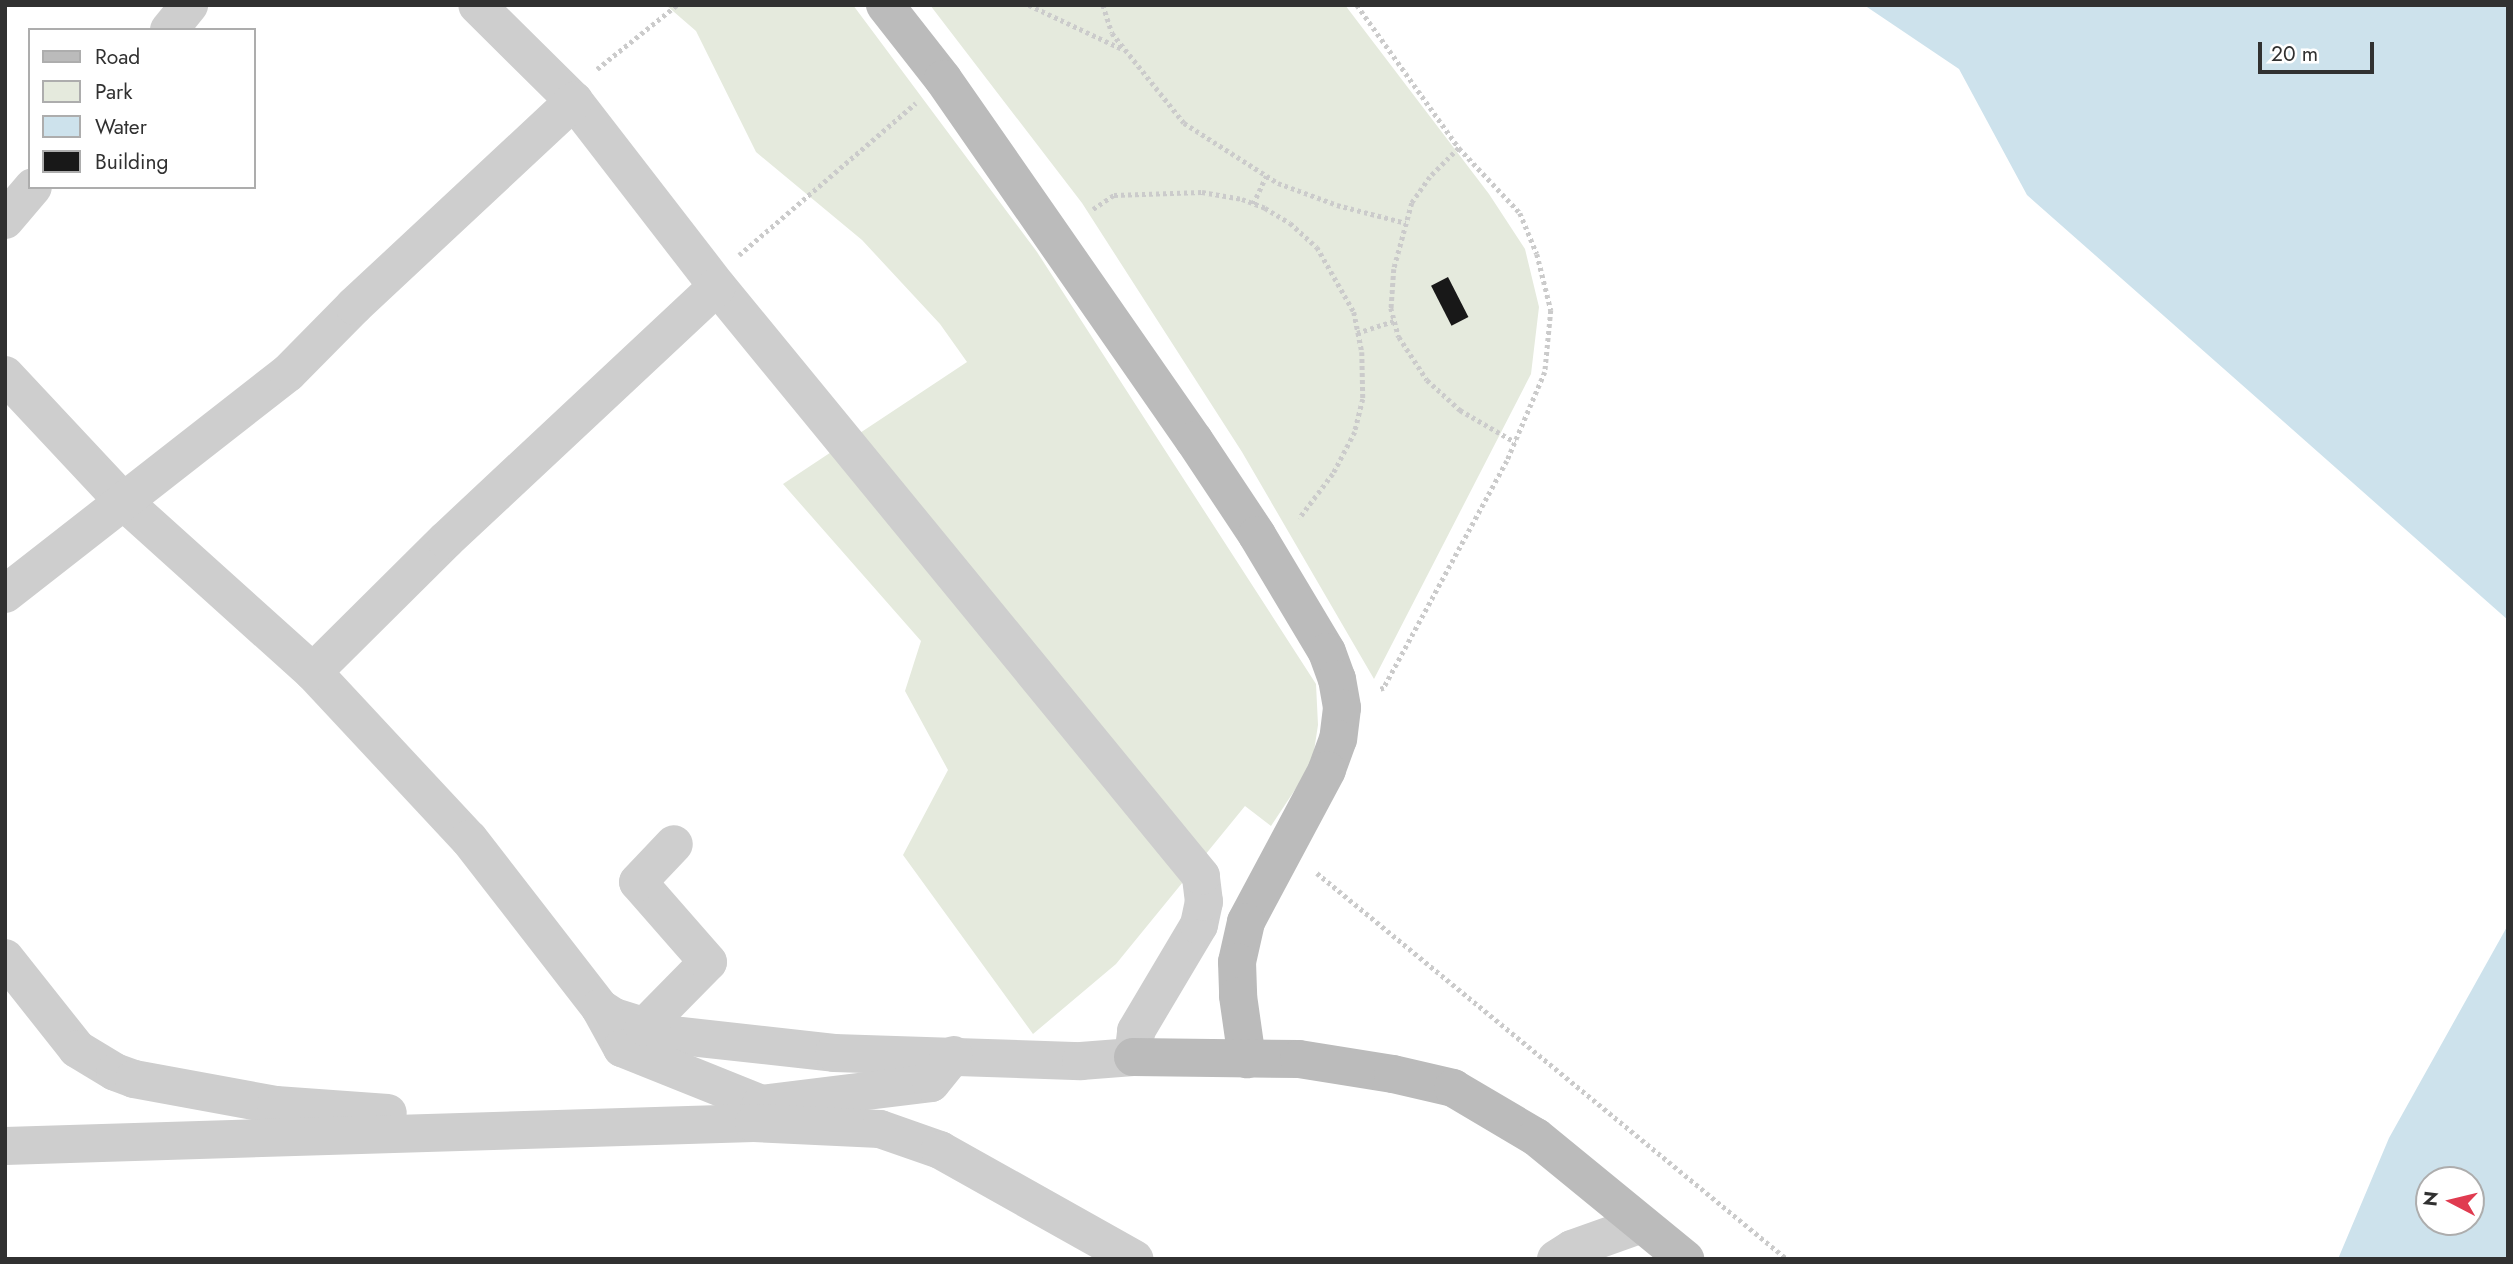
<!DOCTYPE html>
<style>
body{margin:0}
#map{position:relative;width:2513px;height:1264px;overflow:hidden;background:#fff;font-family:Jost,sans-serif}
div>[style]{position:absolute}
.green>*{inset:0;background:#e5eadd}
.water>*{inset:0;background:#cde2ec}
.building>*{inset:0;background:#181818;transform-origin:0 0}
.path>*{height:4.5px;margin-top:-2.25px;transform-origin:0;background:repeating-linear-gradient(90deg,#cbcbcb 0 3.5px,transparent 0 7px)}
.street>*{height:38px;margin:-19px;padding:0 19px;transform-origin:19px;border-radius:19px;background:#cecece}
.secondary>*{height:38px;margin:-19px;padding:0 19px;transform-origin:19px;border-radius:19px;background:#bbb}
span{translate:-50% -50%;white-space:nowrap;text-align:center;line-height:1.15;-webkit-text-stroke:7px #fff;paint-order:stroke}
.frame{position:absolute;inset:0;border:7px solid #313131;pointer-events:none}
.legend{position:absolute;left:28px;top:28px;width:228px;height:161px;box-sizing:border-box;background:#fff;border:2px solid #adadad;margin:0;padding:9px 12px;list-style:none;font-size:21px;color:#313131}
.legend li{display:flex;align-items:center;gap:14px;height:35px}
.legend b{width:35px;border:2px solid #adadad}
.north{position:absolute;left:2415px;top:1166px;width:70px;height:70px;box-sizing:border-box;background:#fff;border:2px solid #adadad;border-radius:50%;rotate:277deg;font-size:19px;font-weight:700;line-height:28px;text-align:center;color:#313131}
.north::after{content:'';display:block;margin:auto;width:24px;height:32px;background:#e03b50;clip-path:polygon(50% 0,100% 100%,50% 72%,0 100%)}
.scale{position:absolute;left:2258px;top:42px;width:116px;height:32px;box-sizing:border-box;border:4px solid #313131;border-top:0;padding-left:9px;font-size:21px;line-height:24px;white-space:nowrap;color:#313131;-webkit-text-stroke:5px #fff;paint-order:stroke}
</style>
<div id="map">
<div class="green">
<i style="clip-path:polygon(666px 5px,853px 5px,1037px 252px,1316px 684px,1318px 725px,1312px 764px,1271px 826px,1245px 806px,1116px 964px,1033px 1034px,903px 855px,948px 770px,905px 691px,921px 641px,783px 484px,967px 362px,940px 324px,862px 240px,756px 152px,696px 31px)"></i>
<i style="clip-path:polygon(930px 5px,1345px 5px,1489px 194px,1525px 249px,1539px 307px,1531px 374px,1374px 679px,1242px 452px,1082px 203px)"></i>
</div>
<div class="water">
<i style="clip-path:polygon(1864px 5px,2508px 5px,2508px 620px,2027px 195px,1959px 69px)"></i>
<i style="clip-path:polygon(evenodd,2508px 925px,2508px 1259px,2338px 1259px,2389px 1138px,2508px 925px,2429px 1180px,2471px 1180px,2471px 1222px,2429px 1222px,2429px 1180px)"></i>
</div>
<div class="building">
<i style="left:1448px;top:277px;width:45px;height:19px;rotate:63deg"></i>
</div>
<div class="path">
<i style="left:1029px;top:5px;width:105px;rotate:25.3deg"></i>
<i style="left:1103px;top:5px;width:29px;rotate:72deg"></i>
<i style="left:1112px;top:33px;width:115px;rotate:51.3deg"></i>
<i style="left:1184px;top:123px;width:112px;rotate:32.6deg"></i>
<i style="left:1278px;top:183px;width:63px;rotate:20.4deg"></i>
<i style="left:1337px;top:205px;width:71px;rotate:14.6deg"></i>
<i style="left:1357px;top:5px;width:176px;rotate:54.5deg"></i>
<i style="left:1459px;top:148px;width:89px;rotate:46.8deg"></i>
<i style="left:1520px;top:213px;width:44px;rotate:67.5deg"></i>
<i style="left:1537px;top:254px;width:58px;rotate:76deg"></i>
<i style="left:1551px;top:310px;width:62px;rotate:95.5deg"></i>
<i style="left:1545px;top:372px;width:97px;rotate:113.1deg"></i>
<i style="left:1507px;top:461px;width:258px;rotate:118.5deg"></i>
<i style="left:1384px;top:688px;width:6px;rotate:162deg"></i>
<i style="left:597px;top:69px;width:102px;rotate:-38.7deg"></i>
<i style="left:1459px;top:148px;width:41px;rotate:135deg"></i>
<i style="left:1430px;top:177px;width:32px;rotate:125deg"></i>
<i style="left:1412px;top:203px;width:68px;rotate:105.3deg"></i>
<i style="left:1394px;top:269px;width:39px;rotate:94deg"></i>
<i style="left:1391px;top:308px;width:30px;rotate:75deg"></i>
<i style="left:1399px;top:337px;width:51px;rotate:56.9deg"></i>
<i style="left:1427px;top:380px;width:45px;rotate:42.3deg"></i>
<i style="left:1460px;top:410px;width:64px;rotate:30.2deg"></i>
<i style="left:1253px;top:204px;width:31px;rotate:-65deg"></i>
<i style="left:1093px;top:209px;width:25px;rotate:-34deg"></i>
<i style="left:1114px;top:195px;width:88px;rotate:-2deg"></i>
<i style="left:1202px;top:192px;width:41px;rotate:9.9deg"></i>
<i style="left:1242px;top:199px;width:25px;rotate:21deg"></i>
<i style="left:1265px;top:208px;width:29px;rotate:31deg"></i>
<i style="left:1290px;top:223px;width:36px;rotate:42deg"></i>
<i style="left:1317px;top:247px;width:75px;rotate:60.4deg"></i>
<i style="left:1354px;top:312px;width:41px;rotate:78.7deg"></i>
<i style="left:1362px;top:352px;width:47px;rotate:88.8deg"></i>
<i style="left:1363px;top:399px;width:34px;rotate:104deg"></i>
<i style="left:1355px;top:432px;width:47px;rotate:117.6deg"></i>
<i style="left:1333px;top:474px;width:56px;rotate:127.1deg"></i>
<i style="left:739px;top:255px;width:233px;rotate:-40.7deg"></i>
<i style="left:1357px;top:333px;width:39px;rotate:-18deg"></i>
<i style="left:1317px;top:873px;width:608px;rotate:39.4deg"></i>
</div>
<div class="street">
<i style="left:169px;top:30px;width:32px;rotate:-51deg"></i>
<i style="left:5px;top:220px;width:43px;rotate:-49.7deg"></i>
<i style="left:5px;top:375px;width:174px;rotate:46.9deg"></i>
<i style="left:124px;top:502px;width:254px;rotate:42deg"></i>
<i style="left:313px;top:672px;width:229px;rotate:47deg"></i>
<i style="left:469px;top:839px;width:214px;rotate:52.2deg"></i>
<i style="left:600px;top:1008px;width:17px;rotate:33deg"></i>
<i style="left:614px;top:1017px;width:61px;rotate:17.2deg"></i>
<i style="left:672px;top:1035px;width:163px;rotate:6.3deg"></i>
<i style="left:834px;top:1053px;width:247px;rotate:1.9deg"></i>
<i style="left:1081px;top:1061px;width:52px;rotate:-4.4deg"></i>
<i style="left:1133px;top:1057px;width:26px;rotate:-83deg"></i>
<i style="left:1136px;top:1031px;width:123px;rotate:-59.3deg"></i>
<i style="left:1199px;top:925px;width:24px;rotate:-78deg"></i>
<i style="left:1204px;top:902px;width:26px;rotate:-97deg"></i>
<i style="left:1201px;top:876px;width:763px;rotate:-129.36deg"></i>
<i style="left:717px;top:286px;width:234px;rotate:-127.7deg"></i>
<i style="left:574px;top:101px;width:136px;rotate:-135.3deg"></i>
<i style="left:5px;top:594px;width:359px;rotate:-38deg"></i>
<i style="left:288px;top:373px;width:94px;rotate:-45.4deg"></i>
<i style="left:354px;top:306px;width:301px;rotate:-43deg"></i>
<i style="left:313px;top:672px;width:187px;rotate:-44.8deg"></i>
<i style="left:446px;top:540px;width:371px;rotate:-43.1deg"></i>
<i style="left:5px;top:958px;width:116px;rotate:51.6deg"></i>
<i style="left:77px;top:1049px;width:44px;rotate:31.2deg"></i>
<i style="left:115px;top:1072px;width:20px;rotate:20deg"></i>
<i style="left:134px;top:1079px;width:144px;rotate:10.4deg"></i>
<i style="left:276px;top:1105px;width:112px;rotate:4.1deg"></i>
<i style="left:600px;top:1008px;width:46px;rotate:61.2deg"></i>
<i style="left:622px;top:1048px;width:150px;rotate:21.9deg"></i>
<i style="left:761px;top:1104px;width:171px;rotate:-7deg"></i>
<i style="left:931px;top:1083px;width:36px;rotate:-51deg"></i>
<i style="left:644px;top:1027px;width:91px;rotate:-45.4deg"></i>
<i style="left:708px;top:962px;width:106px;rotate:-131.2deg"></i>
<i style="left:638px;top:882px;width:52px;rotate:-46.5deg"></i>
<i style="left:5px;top:1146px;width:749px;rotate:-1.76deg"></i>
<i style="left:754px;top:1123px;width:126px;rotate:2.7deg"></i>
<i style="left:880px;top:1129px;width:64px;rotate:19.3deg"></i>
<i style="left:940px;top:1150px;width:223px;rotate:29.3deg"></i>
<i style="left:1556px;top:1259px;width:19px;rotate:-32deg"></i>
<i style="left:1572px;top:1249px;width:74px;rotate:-19.7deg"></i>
</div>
<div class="secondary">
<i style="left:885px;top:5px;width:94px;rotate:51.9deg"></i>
<i style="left:943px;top:79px;width:440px;rotate:55.2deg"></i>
<i style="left:1194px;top:440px;width:114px;rotate:56.4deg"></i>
<i style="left:1257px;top:535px;width:136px;rotate:59.1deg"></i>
<i style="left:1327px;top:652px;width:29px;rotate:70deg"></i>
<i style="left:1337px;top:679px;width:29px;rotate:80deg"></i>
<i style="left:1342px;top:708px;width:31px;rotate:97deg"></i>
<i style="left:1338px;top:739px;width:33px;rotate:110deg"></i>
<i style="left:1327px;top:770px;width:172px;rotate:118.1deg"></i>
<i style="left:1246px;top:922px;width:41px;rotate:102.7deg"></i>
<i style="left:1237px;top:962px;width:34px;rotate:88deg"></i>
<i style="left:1238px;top:996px;width:64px;rotate:81.9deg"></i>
<i style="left:1133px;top:1057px;width:166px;rotate:0.7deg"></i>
<i style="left:1299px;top:1059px;width:95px;rotate:9.1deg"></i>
<i style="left:1393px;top:1074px;width:62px;rotate:13.1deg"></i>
<i style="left:1453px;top:1088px;width:96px;rotate:30.6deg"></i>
<i style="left:1536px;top:1137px;width:193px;rotate:39.3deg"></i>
</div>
<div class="frame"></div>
<ul class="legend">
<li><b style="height:9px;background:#bbb"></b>Road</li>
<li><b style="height:19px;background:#e5eadd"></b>Park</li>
<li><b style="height:19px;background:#cde2ec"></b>Water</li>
<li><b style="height:19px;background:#181818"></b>Building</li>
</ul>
<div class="north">N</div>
<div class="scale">20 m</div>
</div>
